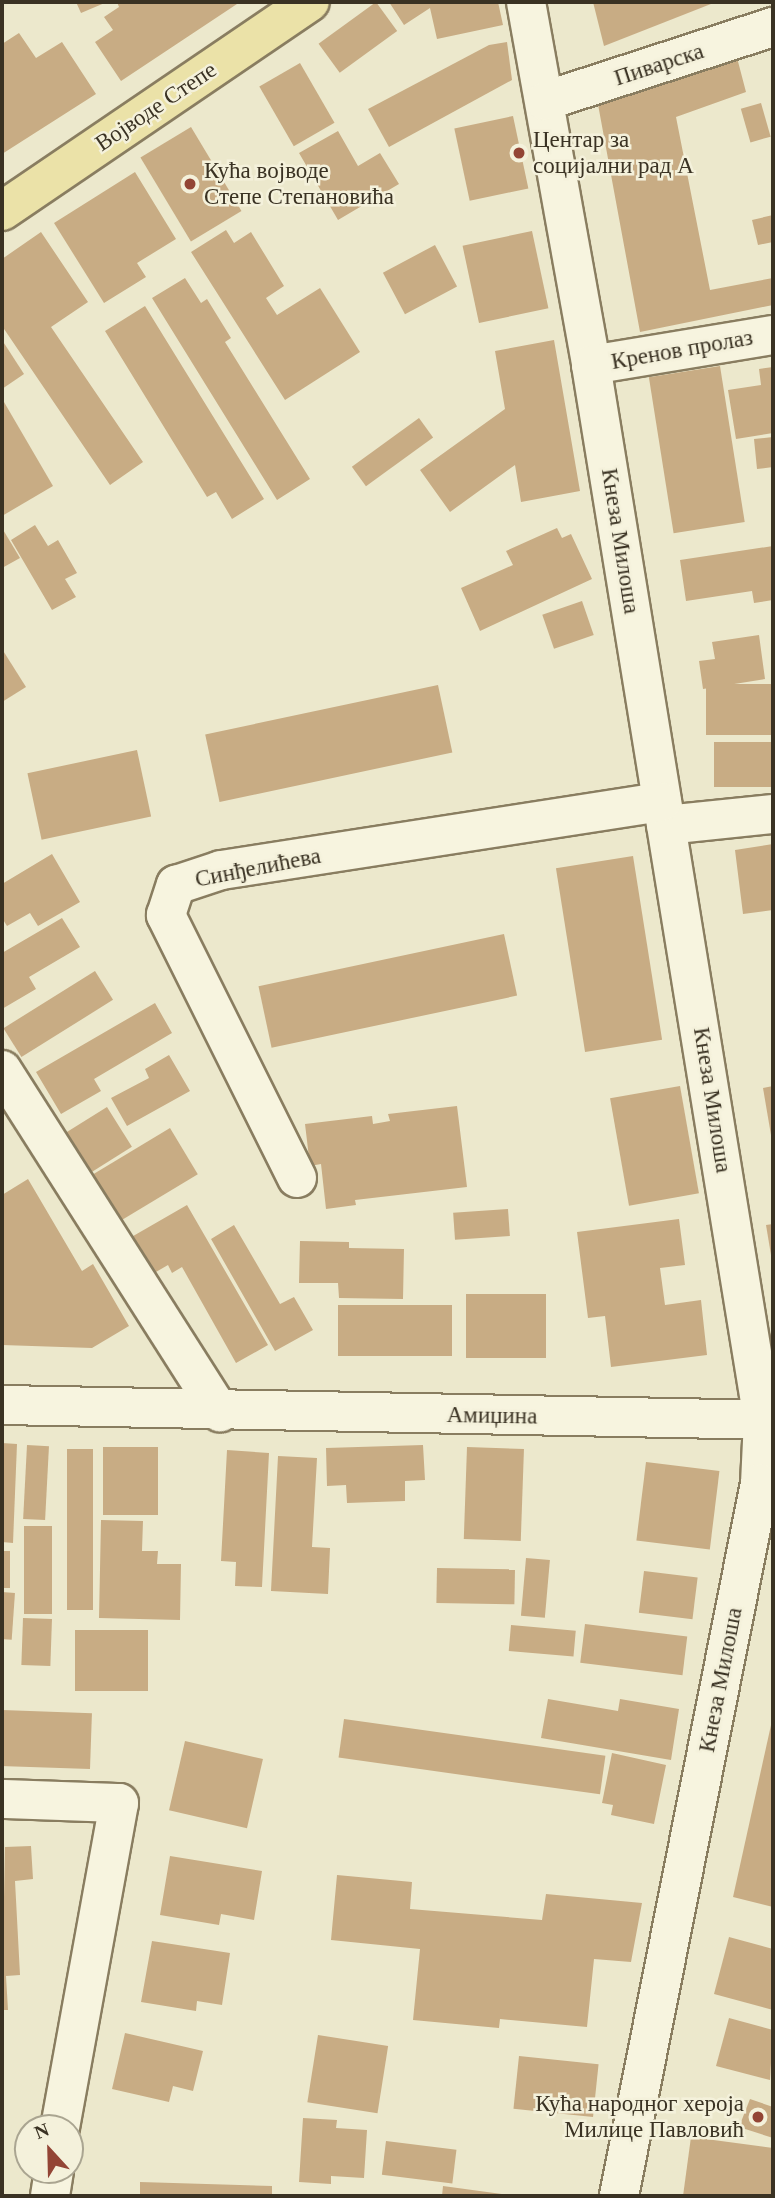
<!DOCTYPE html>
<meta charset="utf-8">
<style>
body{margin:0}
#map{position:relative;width:775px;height:2198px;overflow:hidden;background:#ece8cc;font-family:"Times New Roman",serif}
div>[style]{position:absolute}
.building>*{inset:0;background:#c8ac84;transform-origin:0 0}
.roads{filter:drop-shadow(2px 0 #897d60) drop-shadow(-2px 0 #897d60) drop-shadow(0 2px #897d60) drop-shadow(0 -2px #897d60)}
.minor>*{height:38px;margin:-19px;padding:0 19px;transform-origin:19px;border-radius:19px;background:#f7f4df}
.major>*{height:38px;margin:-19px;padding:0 19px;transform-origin:19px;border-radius:19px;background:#ebe2a8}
.dots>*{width:19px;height:19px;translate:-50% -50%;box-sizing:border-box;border:4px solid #f4f1db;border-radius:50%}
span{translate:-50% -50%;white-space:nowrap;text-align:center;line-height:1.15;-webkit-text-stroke:5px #f4f1db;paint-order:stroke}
.street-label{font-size:23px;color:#3a3223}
.poi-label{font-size:23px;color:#3a3223}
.left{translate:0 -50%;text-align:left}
.right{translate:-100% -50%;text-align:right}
.frame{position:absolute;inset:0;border:4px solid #3a3223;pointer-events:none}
.north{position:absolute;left:14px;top:2114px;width:70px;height:70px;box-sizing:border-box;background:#f4f1db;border:2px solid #aaa591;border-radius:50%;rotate:338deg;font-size:19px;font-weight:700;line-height:28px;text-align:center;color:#3a3223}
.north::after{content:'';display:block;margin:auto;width:24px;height:32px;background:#934535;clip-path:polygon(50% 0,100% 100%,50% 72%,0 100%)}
</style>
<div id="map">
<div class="building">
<i style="clip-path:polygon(76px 2px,107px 2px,81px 13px)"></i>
<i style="clip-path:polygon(117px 2px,235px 2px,237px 4px,121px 81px,95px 42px,113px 30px,104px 17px,119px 7px)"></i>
<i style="left:376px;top:2px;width:36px;height:71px;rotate:54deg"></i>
<i style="clip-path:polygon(389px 2px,498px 2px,503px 25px,437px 39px,430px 8px,404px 25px)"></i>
<i style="clip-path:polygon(593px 2px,716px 2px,604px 46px)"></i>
<i style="clip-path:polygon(19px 33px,36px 58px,62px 42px,96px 94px,2px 154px,2px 44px)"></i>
<i style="clip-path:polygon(507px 42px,512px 80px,389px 147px,368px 109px,489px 45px)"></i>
<i style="clip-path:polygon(735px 50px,746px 92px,676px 117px,710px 290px,773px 278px,773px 305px,640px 332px,597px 99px)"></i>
<i style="left:300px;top:63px;width:69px;height:47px;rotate:60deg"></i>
<i style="left:761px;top:103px;width:35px;height:21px;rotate:74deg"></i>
<i style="left:513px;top:116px;width:74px;height:60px;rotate:78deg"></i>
<i style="left:191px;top:127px;width:98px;height:59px;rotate:59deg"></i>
<i style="clip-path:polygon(338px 131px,358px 166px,380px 153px,399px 184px,338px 220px,299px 153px)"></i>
<i style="clip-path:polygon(135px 172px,176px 239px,137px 263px,146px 277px,104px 303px,54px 223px)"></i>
<i style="clip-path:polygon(773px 215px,773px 242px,758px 245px,752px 220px)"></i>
<i style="clip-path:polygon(226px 230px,234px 243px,251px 232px,284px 286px,266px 298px,277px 315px,320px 288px,360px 352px,285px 400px,191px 252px)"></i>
<i style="left:532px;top:231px;width:79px;height:71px;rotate:78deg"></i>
<i style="clip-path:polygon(41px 232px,88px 302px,51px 327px,143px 462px,110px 485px,2px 326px,2px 259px)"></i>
<i style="left:435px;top:245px;width:47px;height:59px;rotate:62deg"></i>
<i style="clip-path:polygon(185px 278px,201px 303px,207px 299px,231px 338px,225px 342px,310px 479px,277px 500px,152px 298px)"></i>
<i style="clip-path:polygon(145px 306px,264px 499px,232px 519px,216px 492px,207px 497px,105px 331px)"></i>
<i style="clip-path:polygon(2px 340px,24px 374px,2px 389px)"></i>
<i style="clip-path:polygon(554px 340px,580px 491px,521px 502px,515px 465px,450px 512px,420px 470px,505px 409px,495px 351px)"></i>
<i style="left:720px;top:366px;width:158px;height:72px;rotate:81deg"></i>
<i style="clip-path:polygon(773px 367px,773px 433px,736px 439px,728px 390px,761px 385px,759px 369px)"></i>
<i style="clip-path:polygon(4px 402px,53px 486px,2px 516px,2px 403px)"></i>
<i style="left:419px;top:418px;width:24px;height:83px;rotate:54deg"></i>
<i style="clip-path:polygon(773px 437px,773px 467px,757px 469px,754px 439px)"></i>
<i style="clip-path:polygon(35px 525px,48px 546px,58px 540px,77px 573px,65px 579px,76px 597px,52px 610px,11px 540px)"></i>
<i style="clip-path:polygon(2px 528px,20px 558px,2px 568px)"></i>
<i style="clip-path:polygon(557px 528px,562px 538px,571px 534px,592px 579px,480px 631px,461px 588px,513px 565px,506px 551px)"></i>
<i style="clip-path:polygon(773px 546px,773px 600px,754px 603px,752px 591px,686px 601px,680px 560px)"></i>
<i style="left:582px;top:601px;width:36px;height:42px;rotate:71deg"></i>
<i style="clip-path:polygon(759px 635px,765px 679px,703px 689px,699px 661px,715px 659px,712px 642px)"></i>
<i style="clip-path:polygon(2px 649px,26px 687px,2px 702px)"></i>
<i style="left:773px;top:684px;width:51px;height:67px;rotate:90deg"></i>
<i style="left:438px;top:685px;width:69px;height:238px;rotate:78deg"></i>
<i style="left:773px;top:742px;width:45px;height:59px;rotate:90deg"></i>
<i style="left:137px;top:750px;width:68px;height:112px;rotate:78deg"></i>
<i style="clip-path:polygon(773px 844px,773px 910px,743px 914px,735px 850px)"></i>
<i style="clip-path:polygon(52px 854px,80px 902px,38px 926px,30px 913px,7px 926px,2px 918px,2px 884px)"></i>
<i style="left:633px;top:856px;width:186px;height:78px;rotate:81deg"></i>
<i style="clip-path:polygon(62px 918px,80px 947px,29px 977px,36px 989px,2px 1009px,2px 953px)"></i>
<i style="left:504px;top:934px;width:63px;height:251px;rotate:78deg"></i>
<i style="left:95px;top:971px;width:34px;height:108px;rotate:58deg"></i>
<i style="clip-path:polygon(155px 1003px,172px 1033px,94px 1079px,101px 1091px,61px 1114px,36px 1072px)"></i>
<i style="clip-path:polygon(169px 1055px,190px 1091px,127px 1126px,111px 1098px,149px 1078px,145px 1069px)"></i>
<i style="left:680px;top:1086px;width:109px;height:71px;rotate:80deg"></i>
<i style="clip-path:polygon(773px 1086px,773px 1141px,772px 1141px,763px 1088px)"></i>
<i style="clip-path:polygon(457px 1106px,467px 1187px,355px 1200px,356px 1205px,326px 1209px,321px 1164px,310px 1166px,305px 1124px,372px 1116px,373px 1124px,390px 1121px,388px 1114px)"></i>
<i style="left:107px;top:1107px;width:47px;height:52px;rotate:58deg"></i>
<i style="left:170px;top:1128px;width:54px;height:93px;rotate:59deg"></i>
<i style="clip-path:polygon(28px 1179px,82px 1271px,93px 1264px,129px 1326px,92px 1348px,2px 1345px,2px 1195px)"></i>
<i style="clip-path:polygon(187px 1205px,268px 1345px,236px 1363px,182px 1267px,172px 1273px,168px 1265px,149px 1276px,128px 1239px)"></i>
<i style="left:508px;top:1209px;width:27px;height:55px;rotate:86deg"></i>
<i style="clip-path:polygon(679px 1219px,685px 1265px,660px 1268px,665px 1305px,701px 1300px,707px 1355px,611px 1367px,605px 1316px,588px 1318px,577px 1232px)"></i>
<i style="clip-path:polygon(773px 1224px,773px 1261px,772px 1261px,766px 1225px)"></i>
<i style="clip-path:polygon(234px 1225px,280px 1304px,294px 1297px,313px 1330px,275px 1351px,211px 1239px)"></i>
<i style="clip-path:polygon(300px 1241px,349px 1242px,349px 1248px,404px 1249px,403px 1299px,339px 1298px,338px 1283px,299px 1283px)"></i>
<i style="left:546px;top:1294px;width:64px;height:80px;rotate:90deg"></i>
<i style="left:338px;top:1305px;width:114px;height:51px"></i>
<i style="clip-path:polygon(2px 1443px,17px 1444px,13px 1543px,2px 1542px)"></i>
<i style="left:27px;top:1445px;width:22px;height:74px;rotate:3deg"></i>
<i style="clip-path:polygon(423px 1445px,425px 1480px,405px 1481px,405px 1501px,347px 1503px,346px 1485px,327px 1486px,326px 1448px)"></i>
<i style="left:103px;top:1447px;width:55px;height:68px"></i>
<i style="left:467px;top:1447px;width:57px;height:92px;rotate:2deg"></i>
<i style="left:67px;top:1449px;width:26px;height:161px"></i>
<i style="clip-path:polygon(227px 1450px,269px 1453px,262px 1587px,235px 1586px,236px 1562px,221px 1561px)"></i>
<i style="clip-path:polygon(278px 1456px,317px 1458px,312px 1547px,330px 1548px,328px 1594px,271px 1591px)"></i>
<i style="left:646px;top:1462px;width:74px;height:79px;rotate:7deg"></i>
<i style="clip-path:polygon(101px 1520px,143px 1521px,142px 1551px,158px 1551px,157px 1564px,181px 1564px,180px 1620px,99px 1618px)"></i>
<i style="left:24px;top:1526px;width:28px;height:88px"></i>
<i style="left:2px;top:1551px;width:8px;height:37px"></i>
<i style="left:526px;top:1558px;width:24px;height:58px;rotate:5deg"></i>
<i style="left:437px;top:1568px;width:78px;height:35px;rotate:1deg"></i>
<i style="left:644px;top:1571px;width:54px;height:42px;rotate:7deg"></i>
<i style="left:2px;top:1592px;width:13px;height:47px;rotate:4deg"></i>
<i style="left:23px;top:1618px;width:29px;height:47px;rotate:2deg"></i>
<i style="left:585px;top:1624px;width:103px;height:39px;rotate:7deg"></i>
<i style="left:511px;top:1625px;width:65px;height:26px;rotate:5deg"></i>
<i style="left:75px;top:1630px;width:73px;height:61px"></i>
<i style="clip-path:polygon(548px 1699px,618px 1711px,620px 1699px,679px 1709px,671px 1760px,541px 1738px)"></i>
<i style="left:2px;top:1710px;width:90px;height:56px;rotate:2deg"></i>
<i style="clip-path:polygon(773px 1716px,773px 1907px,733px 1897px)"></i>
<i style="left:344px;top:1719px;width:264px;height:39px;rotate:8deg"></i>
<i style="left:185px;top:1741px;width:80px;height:71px;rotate:13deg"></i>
<i style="clip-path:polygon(612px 1753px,666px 1765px,654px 1824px,611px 1815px,613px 1805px,602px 1803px)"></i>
<i style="clip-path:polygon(5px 1841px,5px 1847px,31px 1846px,33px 1879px,15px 1881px,20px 1975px,6px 1976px,8px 2010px,2px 2010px)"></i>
<i style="clip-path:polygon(170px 1856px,262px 1871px,254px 1920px,221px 1914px,219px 1925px,160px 1915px)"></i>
<i style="clip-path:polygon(337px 1875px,412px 1882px,410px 1909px,542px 1920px,546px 1894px,642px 1903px,631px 1962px,594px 1959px,587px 2027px,500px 2019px,499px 2028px,413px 2020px,420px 1949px,331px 1940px)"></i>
<i style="clip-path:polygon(729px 1937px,773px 1949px,773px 2010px,714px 1994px)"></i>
<i style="clip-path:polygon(152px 1941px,230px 1953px,222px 2005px,197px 2001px,196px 2011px,141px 2002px)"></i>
<i style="clip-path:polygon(729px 2018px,773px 2030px,770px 2080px,716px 2066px)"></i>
<i style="clip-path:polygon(125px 2033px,203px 2051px,193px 2091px,173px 2086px,169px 2102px,112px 2089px)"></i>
<i style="left:318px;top:2035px;width:71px;height:68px;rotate:9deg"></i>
<i style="left:519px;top:2056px;width:80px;height:53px;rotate:6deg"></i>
<i style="clip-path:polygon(750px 2099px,773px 2107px,773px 2138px,739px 2127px)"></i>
<i style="clip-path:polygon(303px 2118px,337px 2120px,336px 2128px,367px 2130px,364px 2178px,331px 2176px,331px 2184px,299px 2182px)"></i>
<i style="clip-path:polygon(691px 2137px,773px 2148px,773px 2196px,683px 2196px)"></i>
<i style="left:386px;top:2141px;width:71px;height:34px;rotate:7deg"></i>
<i style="clip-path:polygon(140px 2182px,272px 2186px,272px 2196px,140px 2196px)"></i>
<i style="clip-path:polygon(443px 2186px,509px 2195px,509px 2196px,442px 2196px)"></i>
</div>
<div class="roads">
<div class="minor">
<i style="left:526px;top:2px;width:369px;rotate:79.8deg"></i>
<i style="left:591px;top:365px;width:1069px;rotate:80.74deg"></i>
<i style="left:763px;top:1420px;width:63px;rotate:92.7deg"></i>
<i style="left:760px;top:1483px;width:727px;rotate:101.19deg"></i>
<i style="left:545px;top:101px;width:240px;rotate:-18deg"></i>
<i style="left:591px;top:365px;width:184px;rotate:-9.4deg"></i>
<i style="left:666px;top:825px;width:108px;rotate:-5.9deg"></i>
<i style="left:2px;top:1070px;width:406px;rotate:57.5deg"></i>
<i style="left:297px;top:1178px;width:294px;rotate:-116.5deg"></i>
<i style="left:166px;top:915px;width:32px;rotate:-72deg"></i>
<i style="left:176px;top:885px;width:47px;rotate:-18.4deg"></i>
<i style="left:221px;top:870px;width:446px;rotate:-8.8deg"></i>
<i style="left:2px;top:1405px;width:771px;rotate:1.11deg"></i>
<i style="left:2px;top:1799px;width:117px;rotate:2deg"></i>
<i style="left:119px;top:1803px;width:330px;rotate:100.3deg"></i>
<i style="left:50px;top:2196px;width:26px;rotate:-81deg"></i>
</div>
<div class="major">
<i style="left:2px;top:211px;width:372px;rotate:-34.2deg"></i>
</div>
</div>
<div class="dots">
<i style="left:519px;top:153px;background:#934535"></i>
<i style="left:190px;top:184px;background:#934535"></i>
<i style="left:758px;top:2117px;background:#934535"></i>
</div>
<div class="street-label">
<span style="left:659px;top:65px;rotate:-18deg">Пиварска</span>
<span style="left:156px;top:107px;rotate:-34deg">Војводе Степе</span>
<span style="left:682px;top:350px;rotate:-10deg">Кренов пролаз</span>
<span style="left:620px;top:541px;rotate:81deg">Кнеза Милоша</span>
<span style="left:258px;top:868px;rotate:-11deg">Синђелићева</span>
<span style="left:712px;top:1100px;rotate:81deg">Кнеза Милоша</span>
<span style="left:492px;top:1416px;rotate:1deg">Амиџина</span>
<span style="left:721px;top:1680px;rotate:-79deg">Кнеза Милоша</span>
</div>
<div class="poi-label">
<span class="left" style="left:533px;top:153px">Центар за<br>социјални рад А</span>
<span class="left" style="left:204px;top:184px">Кућа војводе<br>Степе Степановића</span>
<span class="right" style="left:744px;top:2117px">Кућа народног хероја<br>Милице Павловић</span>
</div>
<div class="frame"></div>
<div class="north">N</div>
</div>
